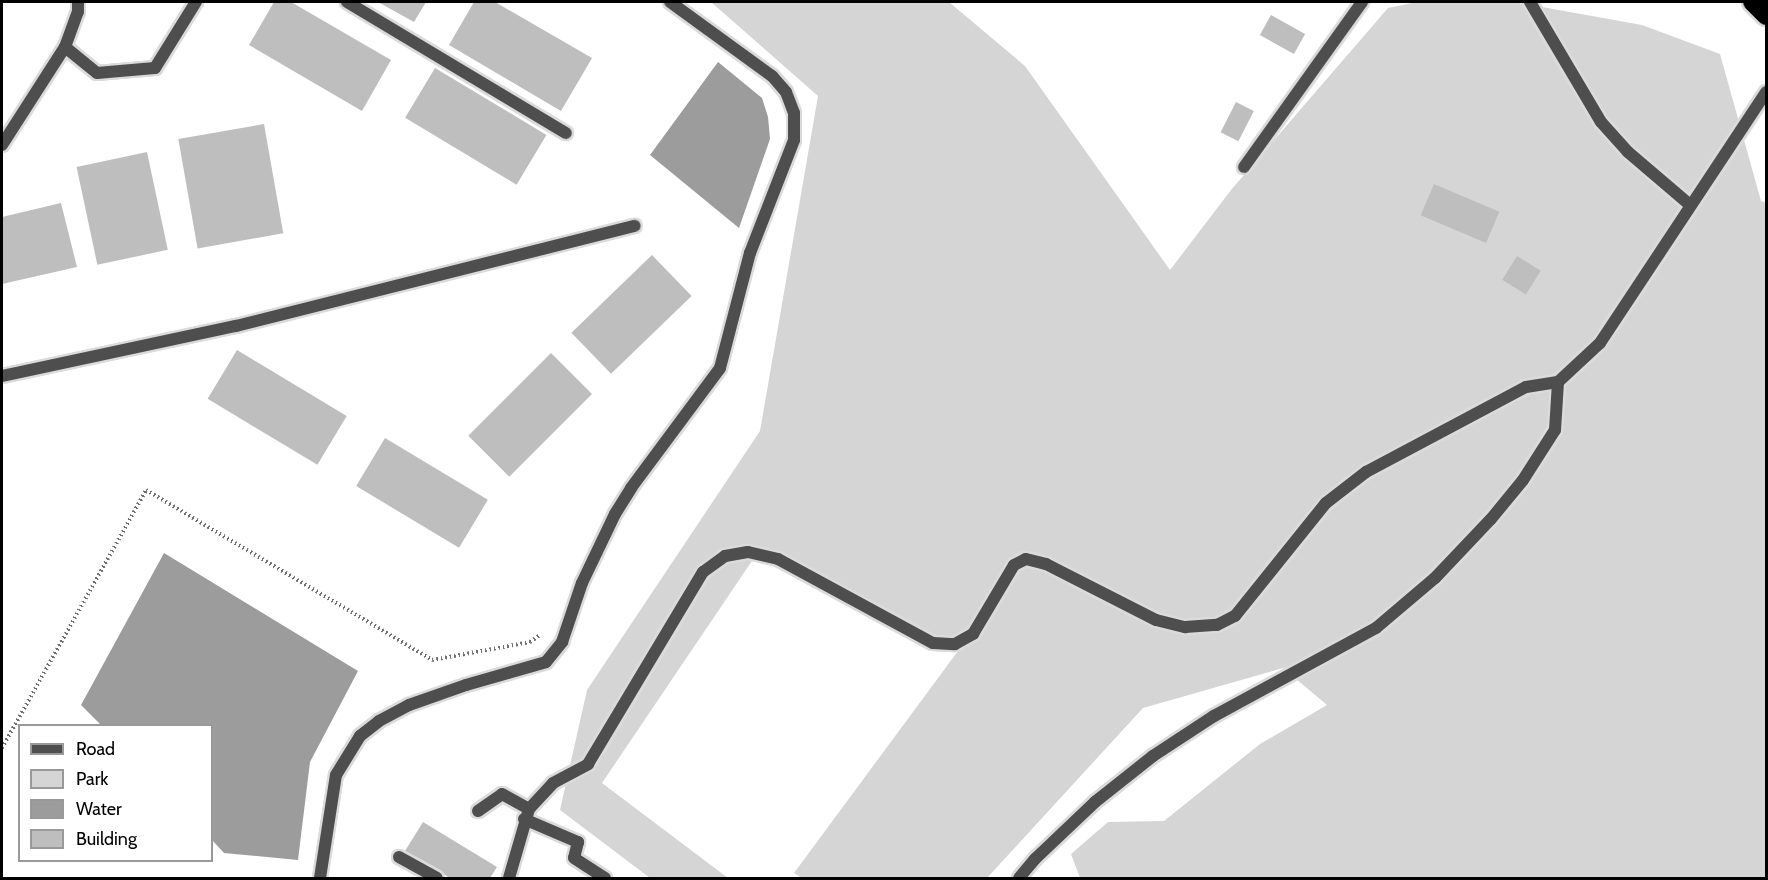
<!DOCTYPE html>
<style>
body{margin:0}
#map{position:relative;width:1768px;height:880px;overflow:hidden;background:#fff;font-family:Cabin,sans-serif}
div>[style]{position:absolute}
.green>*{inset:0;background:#d5d5d5}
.water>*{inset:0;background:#9c9c9c}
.building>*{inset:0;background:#bebebe;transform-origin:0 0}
.path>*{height:4px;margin-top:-2px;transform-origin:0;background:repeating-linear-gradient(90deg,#707070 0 1.5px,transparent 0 4.5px)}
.roads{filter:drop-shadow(2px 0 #dbdbdb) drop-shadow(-2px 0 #dbdbdb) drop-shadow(0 2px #dbdbdb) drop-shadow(0 -2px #dbdbdb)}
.lane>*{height:12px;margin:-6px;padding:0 6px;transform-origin:6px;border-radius:6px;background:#4e4e4e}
.street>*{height:12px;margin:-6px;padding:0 6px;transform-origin:6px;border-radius:6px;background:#4e4e4e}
.highway>*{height:18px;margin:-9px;padding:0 9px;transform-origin:9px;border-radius:9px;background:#000}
span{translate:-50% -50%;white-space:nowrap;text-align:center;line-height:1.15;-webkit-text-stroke:4.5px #fff;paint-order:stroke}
.frame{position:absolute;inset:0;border:3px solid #000;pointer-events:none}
.legend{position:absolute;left:18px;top:724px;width:195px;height:138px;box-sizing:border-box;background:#fff;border:2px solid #999;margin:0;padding:8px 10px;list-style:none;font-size:18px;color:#000}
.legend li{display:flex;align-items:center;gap:12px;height:30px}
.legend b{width:30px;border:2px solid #999}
</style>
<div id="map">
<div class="green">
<i style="clip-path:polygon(711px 2px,949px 2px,1025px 66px,1170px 270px,1231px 190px,1388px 8px,1417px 2px,1514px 2px,1642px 25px,1720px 54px,1761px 201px,1766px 203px,1766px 878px,1080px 878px,1071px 854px,1108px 822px,1164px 821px,1260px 744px,1327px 705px,1283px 668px,1143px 708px,987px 878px,802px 878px,794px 873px,958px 651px,760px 549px,602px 783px,728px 878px,650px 878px,560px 810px,587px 690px,760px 431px,818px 96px)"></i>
</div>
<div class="water">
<i style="clip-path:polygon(718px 62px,762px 98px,768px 117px,770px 139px,739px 228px,650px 155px)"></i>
<i style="clip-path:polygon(164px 553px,358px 671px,310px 762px,298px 860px,224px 853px,212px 840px,212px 726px,101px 725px,81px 705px)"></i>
</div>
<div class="building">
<i style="clip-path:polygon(274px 2px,291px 2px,391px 60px,362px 111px,249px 45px)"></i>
<i style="clip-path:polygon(378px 2px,426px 2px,414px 22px)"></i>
<i style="clip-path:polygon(474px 2px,495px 2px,592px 58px,561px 111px,449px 45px)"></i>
<i style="left:1271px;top:15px;width:39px;height:23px;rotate:29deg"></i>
<i style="left:435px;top:68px;width:130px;height:58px;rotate:31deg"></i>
<i style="left:1236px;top:102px;width:20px;height:34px;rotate:27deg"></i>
<i style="left:264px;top:124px;width:111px;height:87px;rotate:80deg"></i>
<i style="left:147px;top:152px;width:100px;height:72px;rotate:78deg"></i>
<i style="left:1434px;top:184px;width:71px;height:34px;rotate:23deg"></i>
<i style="clip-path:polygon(61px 203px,77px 267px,2px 284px,2px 217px)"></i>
<i style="left:652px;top:255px;width:57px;height:112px;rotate:46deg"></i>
<i style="left:1517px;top:256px;width:28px;height:28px;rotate:32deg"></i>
<i style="left:237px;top:350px;width:128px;height:57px;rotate:31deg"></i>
<i style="left:551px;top:353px;width:58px;height:117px;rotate:45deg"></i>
<i style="left:385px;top:438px;width:120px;height:56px;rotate:31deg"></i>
<i style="clip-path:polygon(423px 822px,497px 867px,490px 878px,450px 878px,405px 851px)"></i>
</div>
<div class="path">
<i style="left:2px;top:748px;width:295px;rotate:-60.8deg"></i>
<i style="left:146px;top:490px;width:333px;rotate:30.7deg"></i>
<i style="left:432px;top:660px;width:100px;rotate:-10.4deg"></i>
<i style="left:530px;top:642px;width:12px;rotate:-35deg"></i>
</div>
<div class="roads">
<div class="lane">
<i style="left:347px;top:2px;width:255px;rotate:30.9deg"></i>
<i style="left:65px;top:47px;width:41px;rotate:39.1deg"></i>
<i style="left:97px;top:73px;width:58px;rotate:-4.9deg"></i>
<i style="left:155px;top:68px;width:78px;rotate:-58.2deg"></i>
<i style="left:2px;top:145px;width:117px;rotate:-57.3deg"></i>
<i style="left:65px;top:47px;width:37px;rotate:-70deg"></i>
<i style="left:78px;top:12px;width:10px;rotate:-90deg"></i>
<i style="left:2px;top:376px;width:239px;rotate:-12.1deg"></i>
<i style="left:236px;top:326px;width:411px;rotate:-14.1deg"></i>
<i style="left:478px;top:811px;width:29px;rotate:-35deg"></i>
<i style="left:502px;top:794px;width:31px;rotate:29deg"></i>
<i style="left:524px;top:819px;width:59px;rotate:23.1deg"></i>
<i style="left:578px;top:842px;width:16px;rotate:104deg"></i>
<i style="left:574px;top:858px;width:37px;rotate:33deg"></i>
<i style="left:399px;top:857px;width:43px;rotate:28.9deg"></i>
<i style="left:320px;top:878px;width:104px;rotate:-81.2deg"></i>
<i style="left:336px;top:775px;width:46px;rotate:-58.4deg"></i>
<i style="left:360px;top:736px;width:24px;rotate:-38deg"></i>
<i style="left:379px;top:721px;width:34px;rotate:-28deg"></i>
<i style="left:409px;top:705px;width:60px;rotate:-19.3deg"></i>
<i style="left:466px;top:685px;width:83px;rotate:-16deg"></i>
<i style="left:546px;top:662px;width:26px;rotate:-51deg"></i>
<i style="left:562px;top:642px;width:62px;rotate:-71.3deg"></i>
<i style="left:582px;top:583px;width:76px;rotate:-64.4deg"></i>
<i style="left:615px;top:514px;width:31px;rotate:-58deg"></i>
<i style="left:631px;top:488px;width:149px;rotate:-53.4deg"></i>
<i style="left:720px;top:368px;width:119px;rotate:-75.4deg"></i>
<i style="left:750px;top:253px;width:121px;rotate:-68.7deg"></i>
<i style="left:794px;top:140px;width:27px;rotate:-90deg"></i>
<i style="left:794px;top:113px;width:22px;rotate:-111deg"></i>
<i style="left:786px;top:92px;width:21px;rotate:-131deg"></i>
<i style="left:772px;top:76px;width:126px;rotate:-144deg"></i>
</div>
<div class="street">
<i style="left:1530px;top:2px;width:139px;rotate:59.4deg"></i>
<i style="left:1601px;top:122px;width:40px;rotate:48deg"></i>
<i style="left:1628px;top:152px;width:82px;rotate:40.5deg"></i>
<i style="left:1244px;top:167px;width:203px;rotate:-54.4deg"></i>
<i style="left:509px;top:878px;width:72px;rotate:-73.8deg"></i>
<i style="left:529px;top:809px;width:35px;rotate:-47deg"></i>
<i style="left:553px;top:783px;width:40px;rotate:-28deg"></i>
<i style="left:588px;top:764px;width:224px;rotate:-59.1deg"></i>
<i style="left:703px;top:572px;width:27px;rotate:-36deg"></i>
<i style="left:725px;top:556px;width:23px;rotate:-10deg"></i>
<i style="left:748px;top:552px;width:31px;rotate:13deg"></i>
<i style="left:778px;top:559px;width:176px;rotate:28.5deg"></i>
<i style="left:933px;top:643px;width:22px;rotate:3deg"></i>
<i style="left:955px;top:644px;width:21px;rotate:-29deg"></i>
<i style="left:973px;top:634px;width:80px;rotate:-59.3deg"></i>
<i style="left:1014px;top:565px;width:13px;rotate:-27deg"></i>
<i style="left:1026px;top:559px;width:21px;rotate:14deg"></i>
<i style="left:1046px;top:564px;width:123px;rotate:27deg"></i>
<i style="left:1156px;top:620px;width:30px;rotate:14deg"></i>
<i style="left:1185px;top:627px;width:32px;rotate:-4deg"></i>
<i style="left:1217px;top:625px;width:20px;rotate:-27deg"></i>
<i style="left:1235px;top:616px;width:145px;rotate:-51.2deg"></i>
<i style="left:1326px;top:503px;width:51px;rotate:-37.8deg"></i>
<i style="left:1366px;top:472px;width:181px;rotate:-28deg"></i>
<i style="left:1526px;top:387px;width:32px;rotate:-9deg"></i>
<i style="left:1558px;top:382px;width:57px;rotate:-42.9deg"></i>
<i style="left:1600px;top:343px;width:301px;rotate:-56.5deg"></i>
<i style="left:1019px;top:878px;width:25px;rotate:-50deg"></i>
<i style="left:1035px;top:859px;width:83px;rotate:-43.5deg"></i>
<i style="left:1095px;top:802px;width:74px;rotate:-38.4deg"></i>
<i style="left:1153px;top:756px;width:73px;rotate:-33.3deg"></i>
<i style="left:1214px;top:716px;width:184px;rotate:-28.5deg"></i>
<i style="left:1376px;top:628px;width:77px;rotate:-40.3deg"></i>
<i style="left:1435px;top:578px;width:81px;rotate:-46.5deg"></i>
<i style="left:1491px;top:519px;width:50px;rotate:-50.6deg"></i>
<i style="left:1523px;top:480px;width:59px;rotate:-57.4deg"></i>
<i style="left:1555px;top:430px;width:48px;rotate:-86.4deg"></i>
</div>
<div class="highway">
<i style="left:1752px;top:2px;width:20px;rotate:45deg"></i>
</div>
</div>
<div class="frame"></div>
<ul class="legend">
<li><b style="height:8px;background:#4e4e4e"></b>Road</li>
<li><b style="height:16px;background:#d5d5d5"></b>Park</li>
<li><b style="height:16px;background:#9c9c9c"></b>Water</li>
<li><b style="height:16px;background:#bebebe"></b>Building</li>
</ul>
</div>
